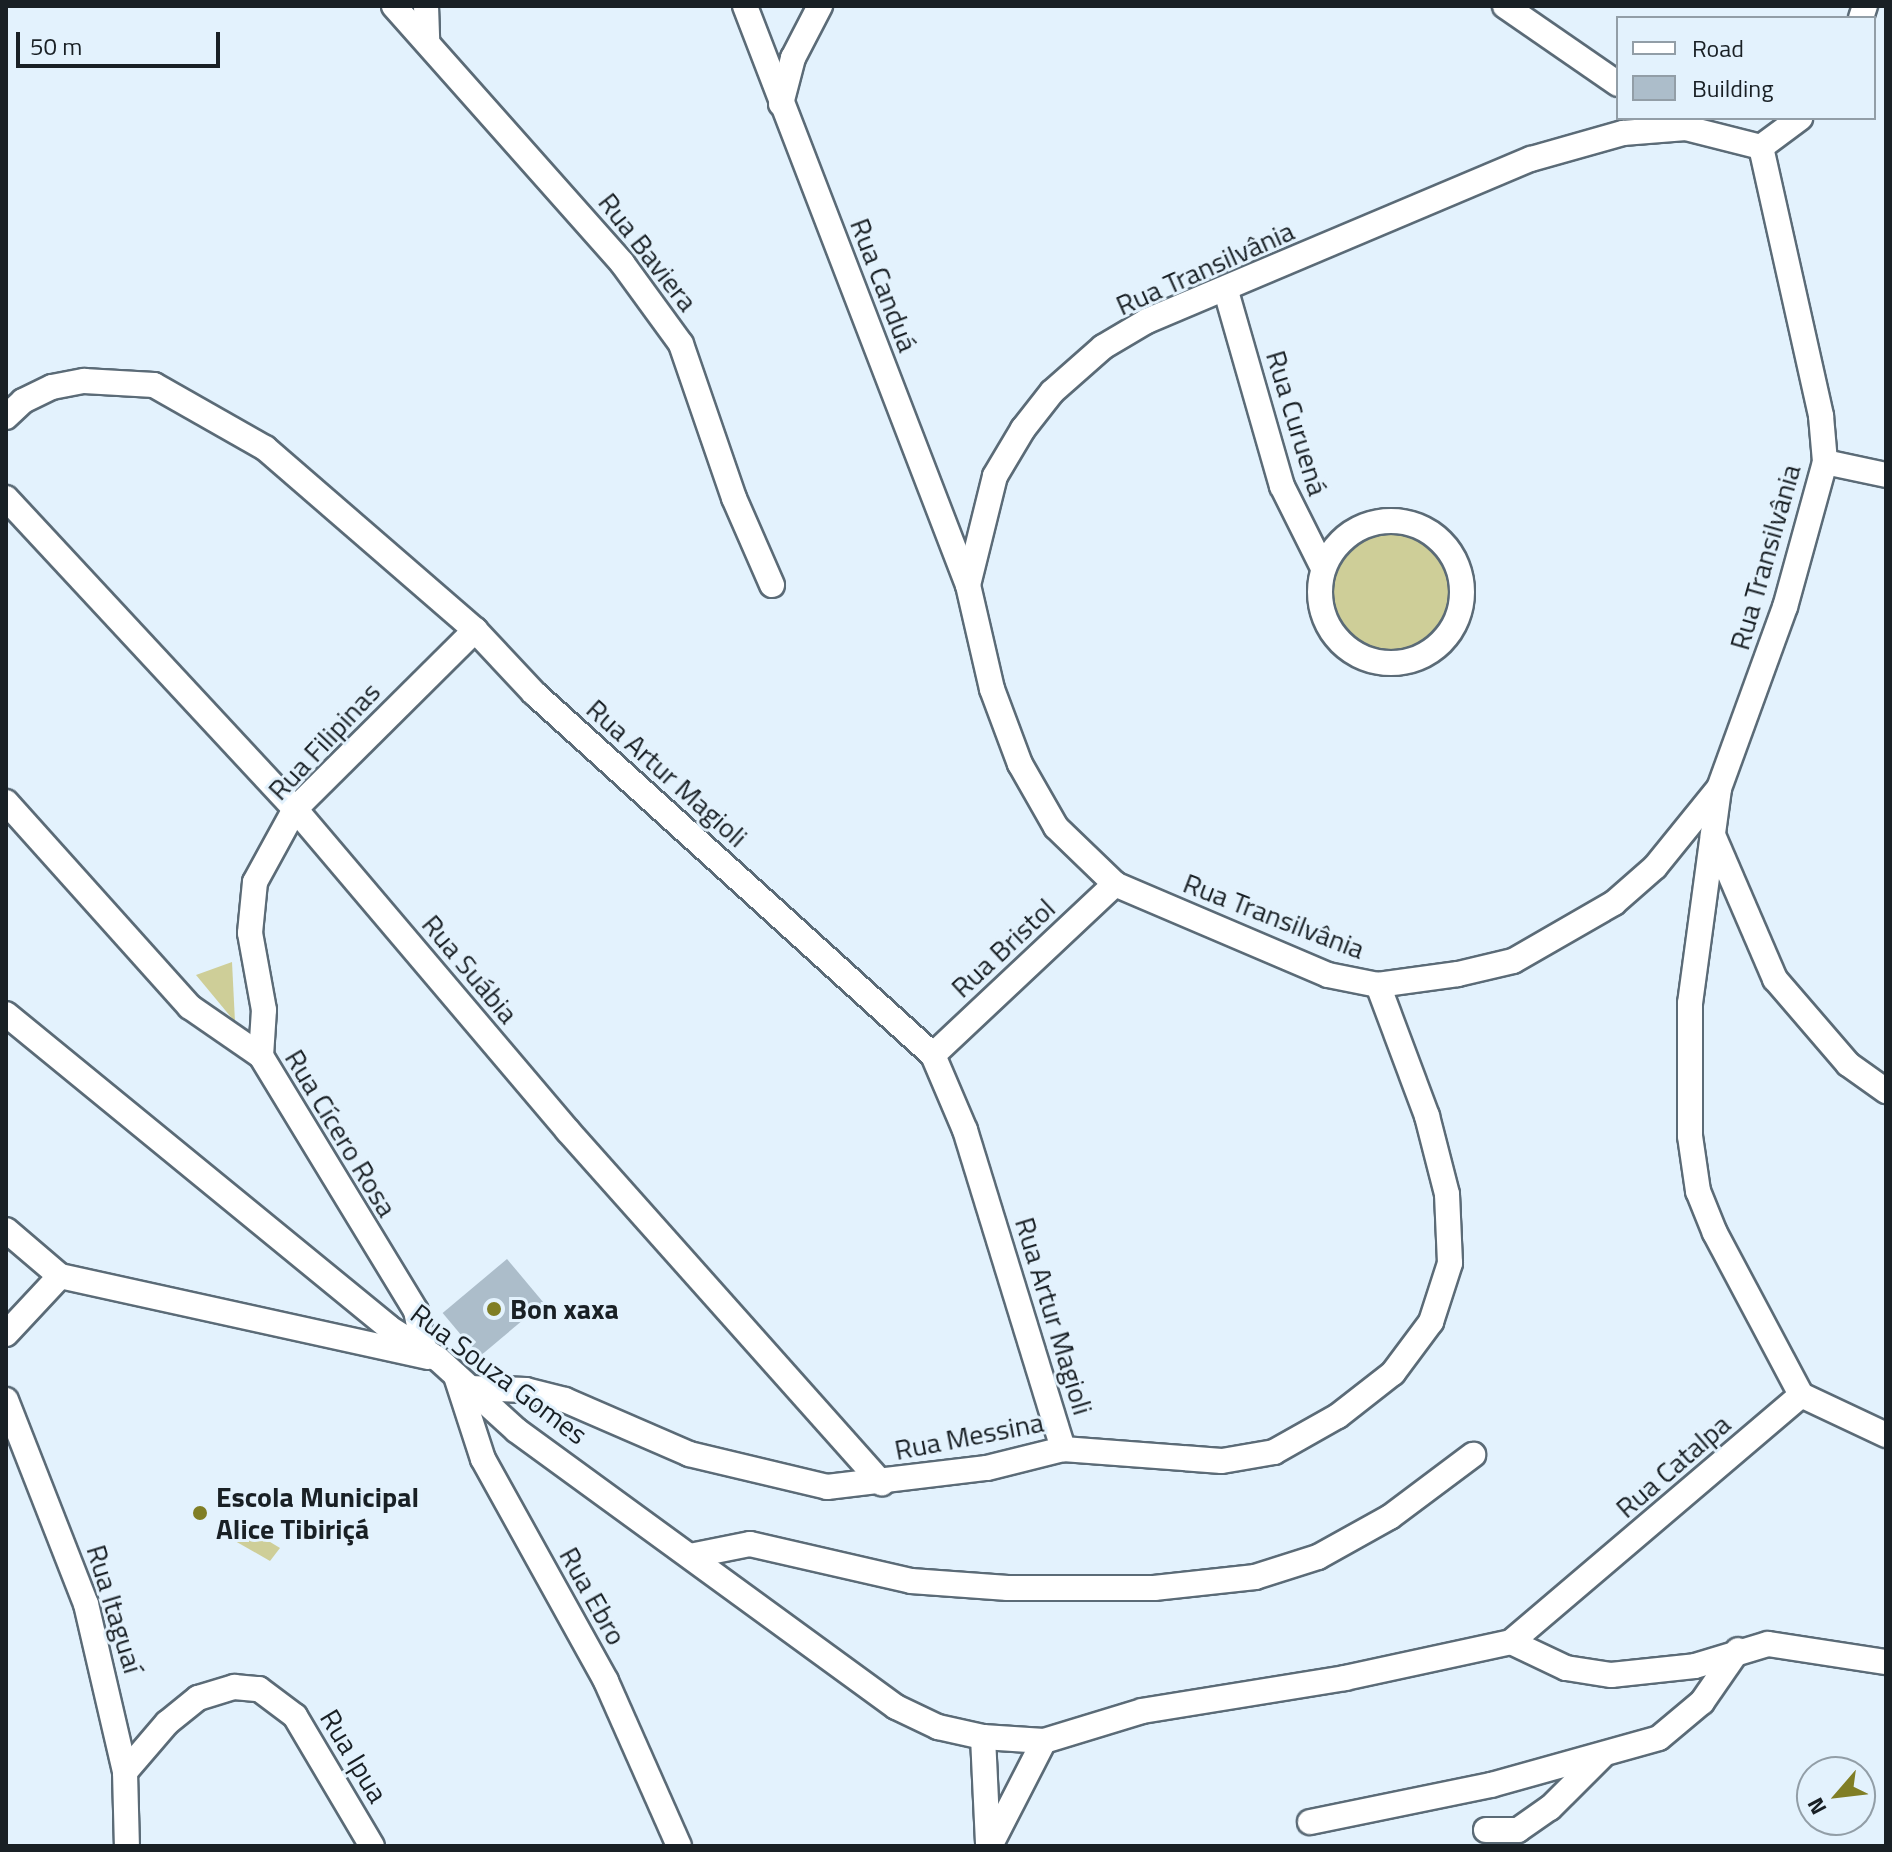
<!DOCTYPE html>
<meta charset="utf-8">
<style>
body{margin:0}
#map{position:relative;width:1892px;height:1852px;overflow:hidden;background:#e3f2fd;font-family:"Titillium Web",sans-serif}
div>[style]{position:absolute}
.green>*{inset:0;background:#cece98}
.round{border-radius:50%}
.building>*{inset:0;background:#acbdca;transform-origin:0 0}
.roads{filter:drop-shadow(2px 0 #5b6b77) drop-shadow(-2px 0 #5b6b77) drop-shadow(0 2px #5b6b77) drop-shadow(0 -2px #5b6b77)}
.street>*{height:24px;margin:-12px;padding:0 12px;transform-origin:12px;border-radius:12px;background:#fff}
.street>.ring{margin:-12px;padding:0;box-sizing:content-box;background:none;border:24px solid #fff;border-radius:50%}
.dots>*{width:22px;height:22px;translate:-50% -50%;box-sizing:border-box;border:4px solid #e3f2fd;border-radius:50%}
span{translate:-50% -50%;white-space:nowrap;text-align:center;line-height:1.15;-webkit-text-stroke:6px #e3f2fd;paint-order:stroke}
.street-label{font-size:28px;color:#192025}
.poi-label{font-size:28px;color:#192025;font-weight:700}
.left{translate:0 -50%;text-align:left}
.frame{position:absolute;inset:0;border:8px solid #192025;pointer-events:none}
.legend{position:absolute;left:1616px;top:16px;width:260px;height:104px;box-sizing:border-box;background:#e3f2fd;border:2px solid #929ea7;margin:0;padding:10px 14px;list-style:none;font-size:24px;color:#192025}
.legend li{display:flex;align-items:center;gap:16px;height:40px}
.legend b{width:40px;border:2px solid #929ea7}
.north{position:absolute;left:1796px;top:1756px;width:80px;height:80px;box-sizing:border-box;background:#e3f2fd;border:2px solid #929ea7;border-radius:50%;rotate:242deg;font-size:22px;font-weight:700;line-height:32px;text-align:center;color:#192025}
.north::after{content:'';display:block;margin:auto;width:28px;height:36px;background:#807e25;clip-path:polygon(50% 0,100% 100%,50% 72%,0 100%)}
.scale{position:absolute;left:16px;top:32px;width:204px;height:36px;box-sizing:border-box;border:4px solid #192025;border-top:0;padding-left:10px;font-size:24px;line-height:28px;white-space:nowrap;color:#192025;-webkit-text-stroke:6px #e3f2fd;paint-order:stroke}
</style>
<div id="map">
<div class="green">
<i class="round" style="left:1328px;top:530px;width:128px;height:128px"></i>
<i style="clip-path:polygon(232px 962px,235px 1022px,196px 975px)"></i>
<i style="clip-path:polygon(242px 1525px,280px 1548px,270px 1561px,235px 1541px)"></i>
</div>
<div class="building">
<i style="left:507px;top:1259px;width:57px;height:84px;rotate:50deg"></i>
</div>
<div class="roads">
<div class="street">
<i style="left:394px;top:6px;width:344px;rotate:48.4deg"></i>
<i style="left:622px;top:263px;width:100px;rotate:53.9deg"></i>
<i style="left:681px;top:344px;width:163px;rotate:71deg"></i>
<i style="left:734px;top:498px;width:95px;rotate:66.4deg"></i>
<i style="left:426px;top:6px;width:36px;rotate:88deg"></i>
<i style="left:745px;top:6px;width:620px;rotate:68.94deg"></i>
<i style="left:1505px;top:6px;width:137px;rotate:34.6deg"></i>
<i style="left:1861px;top:18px;width:13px;rotate:-72deg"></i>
<i style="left:781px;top:104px;width:48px;rotate:-75.4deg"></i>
<i style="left:793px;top:58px;width:59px;rotate:-62.6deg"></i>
<i style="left:1686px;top:128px;width:77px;rotate:14.2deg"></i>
<i style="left:1761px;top:147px;width:276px;rotate:77.4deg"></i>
<i style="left:1821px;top:416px;width:46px;rotate:85deg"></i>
<i style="left:1825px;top:462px;width:150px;rotate:105.4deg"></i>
<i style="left:1785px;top:607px;width:193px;rotate:110deg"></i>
<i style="left:1719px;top:788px;width:102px;rotate:129deg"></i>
<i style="left:1655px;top:867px;width:55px;rotate:138.7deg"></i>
<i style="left:1614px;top:903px;width:116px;rotate:150.1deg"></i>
<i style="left:1513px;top:961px;width:57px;rotate:166.7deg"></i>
<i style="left:1458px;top:974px;width:81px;rotate:172.2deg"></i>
<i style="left:1378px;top:985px;width:51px;rotate:-168.7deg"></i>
<i style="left:1328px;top:975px;width:232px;rotate:-156.9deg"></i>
<i style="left:1115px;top:884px;width:82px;rotate:-136deg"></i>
<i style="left:1056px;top:827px;width:73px;rotate:-119.7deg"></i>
<i style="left:1020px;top:764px;width:80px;rotate:-110.5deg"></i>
<i style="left:992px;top:689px;width:107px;rotate:-103deg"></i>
<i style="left:968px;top:585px;width:112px;rotate:-76.1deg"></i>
<i style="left:995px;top:476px;width:55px;rotate:-59.2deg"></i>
<i style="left:1023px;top:429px;width:47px;rotate:-51.9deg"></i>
<i style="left:1052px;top:392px;width:68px;rotate:-41.4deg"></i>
<i style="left:1103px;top:347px;width:51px;rotate:-30.6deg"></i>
<i style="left:1147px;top:321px;width:417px;rotate:-22.9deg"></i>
<i style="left:1531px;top:159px;width:96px;rotate:-15.8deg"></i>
<i style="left:1623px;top:133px;width:63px;rotate:-4.5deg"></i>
<i style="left:1761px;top:147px;width:49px;rotate:-36.6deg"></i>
<i style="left:1226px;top:291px;width:203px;rotate:74deg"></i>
<i style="left:1282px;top:486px;width:92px;rotate:63.4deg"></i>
<i style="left:6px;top:417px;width:23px;rotate:-43deg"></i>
<i style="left:23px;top:401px;width:32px;rotate:-26deg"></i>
<i style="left:52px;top:387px;width:33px;rotate:-11deg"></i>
<i style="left:84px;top:381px;width:70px;rotate:3.3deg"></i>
<i style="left:154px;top:385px;width:128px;rotate:29.6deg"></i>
<i style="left:265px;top:448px;width:278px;rotate:40.9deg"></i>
<i style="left:475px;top:630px;width:86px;rotate:46.9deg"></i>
<i style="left:534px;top:693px;width:539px;rotate:42.22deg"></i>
<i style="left:933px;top:1055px;width:82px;rotate:66.9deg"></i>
<i style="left:965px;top:1130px;width:334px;rotate:72.9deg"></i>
<i style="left:1825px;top:462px;width:62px;rotate:12deg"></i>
<i style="left:6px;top:498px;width:425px;rotate:47.1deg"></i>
<i style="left:295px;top:809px;width:422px;rotate:49.7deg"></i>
<i style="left:568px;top:1131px;width:472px;rotate:48.3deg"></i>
<i class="ring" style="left:1320px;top:521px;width:118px;height:118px"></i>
<i style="left:1719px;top:789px;width:216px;rotate:97.7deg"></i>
<i style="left:1690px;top:1003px;width:133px;rotate:90deg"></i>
<i style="left:1690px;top:1136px;width:56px;rotate:81.7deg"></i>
<i style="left:1698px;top:1191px;width:45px;rotate:68deg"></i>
<i style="left:1715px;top:1233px;width:183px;rotate:62deg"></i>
<i style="left:6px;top:802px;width:275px;rotate:48.1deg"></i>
<i style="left:190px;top:1007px;width:86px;rotate:34.6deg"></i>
<i style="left:261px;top:1056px;width:298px;rotate:58.7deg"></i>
<i style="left:416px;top:1311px;width:38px;rotate:78deg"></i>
<i style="left:1713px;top:835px;width:157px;rotate:66.7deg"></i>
<i style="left:1775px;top:979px;width:112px;rotate:49.3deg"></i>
<i style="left:1848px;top:1064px;width:47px;rotate:35.4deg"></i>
<i style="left:6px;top:1014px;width:494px;rotate:39.3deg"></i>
<i style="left:388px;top:1327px;width:59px;rotate:32.6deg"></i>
<i style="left:438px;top:1359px;width:105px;rotate:42.3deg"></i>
<i style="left:516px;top:1430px;width:470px;rotate:36.1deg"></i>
<i style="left:896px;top:1707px;width:47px;rotate:25.5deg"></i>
<i style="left:938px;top:1727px;width:46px;rotate:12.5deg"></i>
<i style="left:983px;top:1737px;width:61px;rotate:3.8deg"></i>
<i style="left:1044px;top:1741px;width:102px;rotate:-17deg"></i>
<i style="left:1142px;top:1711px;width:206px;rotate:-9.2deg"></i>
<i style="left:1345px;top:1678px;width:170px;rotate:-12.2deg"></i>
<i style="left:1511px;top:1642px;width:381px;rotate:-40.4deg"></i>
<i style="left:933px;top:1055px;width:250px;rotate:-43.2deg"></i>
<i style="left:261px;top:1056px;width:46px;rotate:-86.3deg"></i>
<i style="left:264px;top:1010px;width:78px;rotate:-100.3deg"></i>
<i style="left:250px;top:933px;width:51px;rotate:-84.4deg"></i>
<i style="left:255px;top:882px;width:83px;rotate:-61.3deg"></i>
<i style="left:295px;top:809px;width:254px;rotate:-44.8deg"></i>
<i style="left:6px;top:1230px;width:71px;rotate:40.4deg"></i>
<i style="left:60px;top:1276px;width:377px;rotate:12.4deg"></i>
<i style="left:6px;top:1334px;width:79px;rotate:-47deg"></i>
<i style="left:456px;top:1376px;width:87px;rotate:72deg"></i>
<i style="left:483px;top:1459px;width:254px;rotate:61deg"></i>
<i style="left:606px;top:1681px;width:180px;rotate:66.1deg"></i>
<i style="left:469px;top:1388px;width:57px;rotate:2deg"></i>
<i style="left:526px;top:1390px;width:40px;rotate:14.4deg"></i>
<i style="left:565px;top:1400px;width:135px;rotate:23.5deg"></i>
<i style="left:689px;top:1454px;width:142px;rotate:13.4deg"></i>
<i style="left:827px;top:1487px;width:161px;rotate:-6.8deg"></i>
<i style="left:987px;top:1468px;width:78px;rotate:-14deg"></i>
<i style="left:1063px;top:1449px;width:159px;rotate:4.3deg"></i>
<i style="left:1222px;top:1461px;width:53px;rotate:-9.8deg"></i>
<i style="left:1274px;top:1452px;width:73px;rotate:-29.4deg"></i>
<i style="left:1338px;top:1416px;width:70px;rotate:-38deg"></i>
<i style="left:1393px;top:1373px;width:64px;rotate:-53.3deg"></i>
<i style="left:1431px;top:1322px;width:62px;rotate:-72.1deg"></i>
<i style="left:1450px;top:1263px;width:69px;rotate:-92.5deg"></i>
<i style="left:1447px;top:1194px;width:81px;rotate:-104.4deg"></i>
<i style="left:1427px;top:1116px;width:140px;rotate:-110.5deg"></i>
<i style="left:1801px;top:1395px;width:94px;rotate:25.2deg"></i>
<i style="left:6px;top:1400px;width:219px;rotate:68.6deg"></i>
<i style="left:86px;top:1604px;width:172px;rotate:76.9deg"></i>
<i style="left:125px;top:1772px;width:74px;rotate:88.5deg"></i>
<i style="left:690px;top:1556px;width:61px;rotate:-11.3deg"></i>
<i style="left:750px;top:1544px;width:165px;rotate:12.9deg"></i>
<i style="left:911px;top:1581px;width:97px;rotate:4.1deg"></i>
<i style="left:1008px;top:1588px;width:146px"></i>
<i style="left:1154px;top:1588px;width:102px;rotate:-6.2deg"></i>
<i style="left:1255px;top:1577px;width:66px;rotate:-17.6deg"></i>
<i style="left:1318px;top:1557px;width:82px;rotate:-29.1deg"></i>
<i style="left:1390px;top:1517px;width:104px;rotate:-36.8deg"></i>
<i style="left:1511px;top:1642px;width:61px;rotate:25.3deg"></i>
<i style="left:1566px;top:1668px;width:46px;rotate:8.8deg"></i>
<i style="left:1611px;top:1675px;width:84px;rotate:-6.1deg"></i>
<i style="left:1695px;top:1666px;width:76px;rotate:-16.8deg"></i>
<i style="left:1768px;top:1644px;width:119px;rotate:8.7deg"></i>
<i style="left:983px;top:1737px;width:107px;rotate:87.3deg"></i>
<i style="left:125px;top:1772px;width:65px;rotate:-49.4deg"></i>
<i style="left:167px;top:1723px;width:40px;rotate:-39deg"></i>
<i style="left:198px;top:1698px;width:38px;rotate:-17deg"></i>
<i style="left:234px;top:1687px;width:25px;rotate:5deg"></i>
<i style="left:259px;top:1689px;width:45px;rotate:36.9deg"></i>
<i style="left:295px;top:1716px;width:151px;rotate:59.4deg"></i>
<i style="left:1310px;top:1822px;width:185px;rotate:-11.6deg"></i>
<i style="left:1491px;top:1785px;width:174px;rotate:-15.6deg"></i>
<i style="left:1659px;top:1738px;width:56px;rotate:-39.9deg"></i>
<i style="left:1702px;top:1702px;width:63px;rotate:-55.3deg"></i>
<i style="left:1486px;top:1830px;width:32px"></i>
<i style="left:1518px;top:1830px;width:39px;rotate:-35deg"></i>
<i style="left:1550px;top:1808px;width:74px;rotate:-45deg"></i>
<i style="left:990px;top:1846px;width:118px;rotate:-62.8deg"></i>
</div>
</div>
<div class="dots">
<i style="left:494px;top:1309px;background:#807e25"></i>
<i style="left:200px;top:1513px;background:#807e25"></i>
</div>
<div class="street-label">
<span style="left:648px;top:252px;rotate:52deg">Rua Baviera</span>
<span style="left:1205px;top:268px;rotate:-24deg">Rua Transilvânia</span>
<span style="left:884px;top:285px;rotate:69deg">Rua Canduá</span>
<span style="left:1297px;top:423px;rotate:73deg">Rua Curuená</span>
<span style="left:1765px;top:557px;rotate:-74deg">Rua Transilvânia</span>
<span style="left:324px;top:741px;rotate:-47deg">Rua Filipinas</span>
<span style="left:667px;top:773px;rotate:42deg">Rua Artur Magioli</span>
<span style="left:1274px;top:916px;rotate:21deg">Rua Transilvânia</span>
<span style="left:1003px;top:948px;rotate:-43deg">Rua Bristol</span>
<span style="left:470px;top:969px;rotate:50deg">Rua Suábia</span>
<span style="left:341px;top:1133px;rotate:59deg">Rua Cícero Rosa</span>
<span style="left:1054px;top:1316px;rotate:73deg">Rua Artur Magioli</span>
<span style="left:499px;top:1374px;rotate:37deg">Rua Souza Gomes</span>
<span style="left:969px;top:1436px;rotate:-11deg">Rua Messina</span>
<span style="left:1673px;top:1466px;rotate:-41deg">Rua Catalpa</span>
<span style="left:593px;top:1596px;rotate:61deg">Rua Ebro</span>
<span style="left:115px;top:1609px;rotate:73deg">Rua Itaguaí</span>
<span style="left:354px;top:1756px;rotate:59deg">Rua Ipua</span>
</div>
<div class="poi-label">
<span class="left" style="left:510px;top:1309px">Bon xaxa</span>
<span class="left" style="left:216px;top:1513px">Escola Municipal<br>Alice Tibiriçá</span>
</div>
<div class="frame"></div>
<ul class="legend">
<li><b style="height:10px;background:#fff"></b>Road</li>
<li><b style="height:22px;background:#acbdca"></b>Building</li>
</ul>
<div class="north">N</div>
<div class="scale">50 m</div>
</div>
